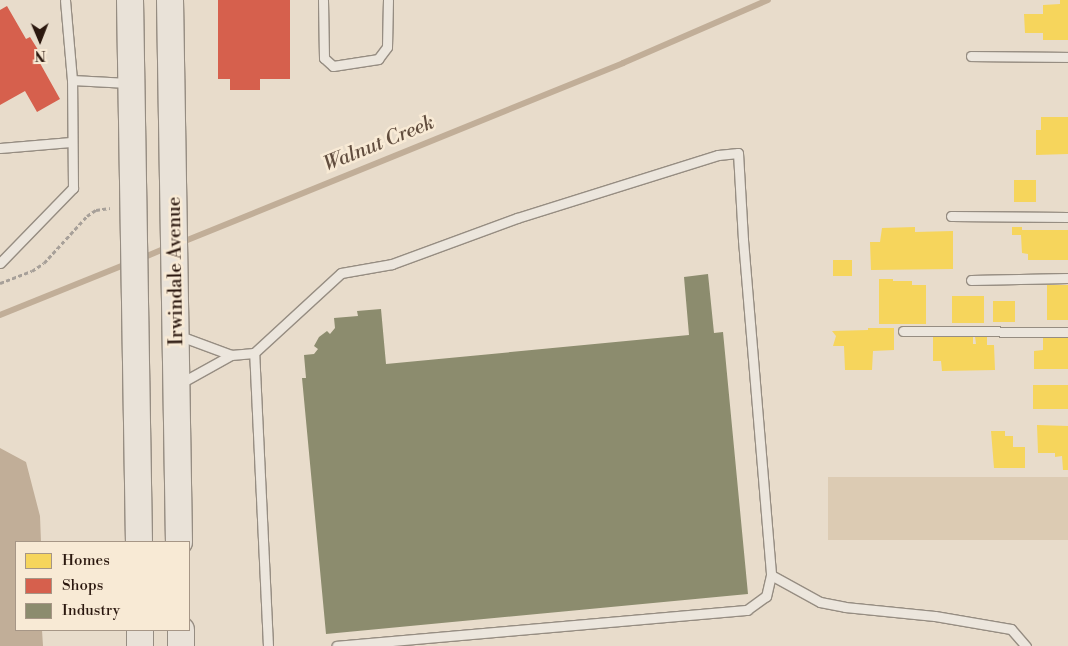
<!DOCTYPE html>
<style>
body{margin:0}
#map{position:relative;width:1068px;height:646px;overflow:hidden;background:#e8dccb;font-family:"Libre Bodoni",serif}
div>[style]{position:absolute}
.green>*{inset:0;background:#dccbb3;transform-origin:0 0}
.water>*{inset:0;background:#c1ae98}
.homes>*{inset:0;background:#f6d55c;transform-origin:0 0}
.shops>*{inset:0;background:#d6604d}
.industry>*{inset:0;background:#8c8c6e}
.stream>*{height:6px;margin:-3px;padding:0 3px;transform-origin:3px;border-radius:3px;background:#c1ae98}
.path>*{height:3px;margin-top:-1.5px;transform-origin:0;background:repeating-linear-gradient(90deg,#a7a099 0 4px,transparent 0 6.5px)}
.roads{filter:drop-shadow(1px 0 #968d82) drop-shadow(-1px 0 #968d82) drop-shadow(0 1px #968d82) drop-shadow(0 -1px #968d82)}
.service>*{height:9px;margin:-4.5px;padding:0 4.5px;transform-origin:4.5px;border-radius:4.5px;background:#ece6dd}
.primary>*{height:26px;margin:-13px;padding:0 13px;transform-origin:13px;border-radius:13px;background:#e9e2d8}
span{translate:-50% -50%;white-space:nowrap;text-align:center;line-height:1.15;-webkit-text-stroke:5px #f8ead5;paint-order:stroke}
.street-label{font-size:19px;color:#2b180f}
.water-label{font-size:20px;color:#604c3d;font-style:italic}
.legend{position:absolute;left:15px;top:541px;width:175px;height:90px;box-sizing:border-box;background:#f8ead5;border:1px solid #a69686;margin:0;padding:6px 9px;list-style:none;font-size:15px;color:#2b180f}
.legend li{display:flex;align-items:center;gap:10px;height:25px}
.legend b{width:25px;border:1px solid #a69686}
.north{position:absolute;left:15px;top:15px;width:50px;height:50px;-webkit-text-stroke:4px #f8ead5;paint-order:stroke;rotate:179deg;font-size:14px;font-weight:700;line-height:20px;text-align:center;color:#2b180f}
.north::after{content:'';display:block;margin:auto;width:18px;height:22px;background:#2b180f;clip-path:polygon(50% 0,100% 100%,50% 72%,0 100%)}
</style>
<div id="map">
<div class="green">
<i style="left:1068px;top:477px;width:63px;height:240px;rotate:90deg"></i>
</div>
<div class="water">
<i style="clip-path:polygon(0 448px,26px 462px,40px 516px,41px 542px,16px 542px,16px 630px,42px 630px,43px 646px,0 646px)"></i>
</div>
<div class="homes">
<i style="clip-path:polygon(1060px 0,1068px 0,1068px 40px,1043px 40px,1043px 33px,1025px 33px,1024px 14px,1043px 14px,1043px 5px,1060px 4px)"></i>
<i style="clip-path:polygon(1041px 117px,1068px 117px,1068px 154px,1036px 155px,1036px 130px,1041px 130px)"></i>
<i style="left:1014px;top:180px;width:22px;height:22px"></i>
<i style="clip-path:polygon(915px 227px,915px 232px,953px 231px,953px 269px,871px 270px,870px 242px,880px 242px,882px 228px)"></i>
<i style="clip-path:polygon(1012px 227px,1022px 227px,1022px 230px,1068px 230px,1068px 260px,1028px 260px,1028px 254px,1022px 253px,1021px 235px,1012px 235px)"></i>
<i style="left:833px;top:260px;width:19px;height:16px"></i>
<i style="clip-path:polygon(879px 279px,893px 279px,893px 281px,912px 281px,912px 285px,926px 285px,926px 324px,879px 324px)"></i>
<i style="left:1047px;top:285px;width:21px;height:35px"></i>
<i style="left:952px;top:296px;width:32px;height:27px"></i>
<i style="left:1015px;top:301px;width:21px;height:22px;rotate:90deg"></i>
<i style="clip-path:polygon(868px 328px,894px 328px,894px 350px,873px 351px,872px 370px,845px 370px,844px 346px,833px 346px,836px 336px,832px 331px,868px 330px)"></i>
<i style="clip-path:polygon(973px 334px,973px 344px,976px 344px,975px 336px,987px 336px,987px 345px,994px 345px,995px 370px,942px 371px,941px 361px,933px 361px,933px 335px)"></i>
<i style="clip-path:polygon(1043px 337px,1068px 337px,1068px 369px,1034px 369px,1034px 351px,1043px 350px)"></i>
<i style="left:1033px;top:385px;width:35px;height:24px"></i>
<i style="clip-path:polygon(1037px 425px,1068px 426px,1068px 470px,1063px 470px,1062px 456px,1055px 457px,1055px 453px,1038px 453px)"></i>
<i style="clip-path:polygon(991px 431px,1005px 431px,1005px 436px,1013px 436px,1013px 447px,1025px 447px,1025px 468px,994px 468px)"></i>
</div>
<div class="shops">
<i style="clip-path:polygon(218px 0,290px 0,290px 79px,260px 79px,260px 90px,230px 90px,230px 79px,218px 79px)"></i>
<i style="clip-path:polygon(7px 6px,26px 39px,30px 37px,40px 53px,36px 56px,60px 99px,37px 112px,25px 91px,0 105px,0 10px)"></i>
</div>
<div class="industry">
<i style="clip-path:polygon(708px 274px,714px 333px,723px 332px,748px 594px,326px 634px,302px 378px,306px 378px,304px 355px,314px 354px,318px 349px,314px 346px,319px 337px,327px 331px,330px 334px,335px 328px,334px 318px,358px 316px,357px 311px,381px 309px,386px 364px,689px 335px,684px 277px)"></i>
</div>
<div class="stream">
<i style="left:180px;top:243px;width:478px;rotate:-22.1deg"></i>
<i style="left:623px;top:63px;width:158px;rotate:-23.5deg"></i>
<i style="left:140px;top:259px;width:30px;rotate:-23deg"></i>
<i style="left:0;top:315px;width:139px;rotate:-22deg"></i>
</div>
<div class="path">
<i style="left:0;top:283px;width:34px;rotate:-21deg"></i>
<i style="left:32px;top:271px;width:14px;rotate:-34deg"></i>
<i style="left:44px;top:263px;width:64px;rotate:-47.5deg"></i>
<i style="left:87px;top:216px;width:11px;rotate:-34deg"></i>
<i style="left:96px;top:210px;width:14px;rotate:-8deg"></i>
</div>
<div class="roads">
<div class="service">
<i style="left:323px;top:0;width:58px;rotate:89deg"></i>
<i style="left:324px;top:58px;width:12px;rotate:42deg"></i>
<i style="left:333px;top:66px;width:46px;rotate:-8.8deg"></i>
<i style="left:378px;top:59px;width:15px;rotate:-53deg"></i>
<i style="left:387px;top:47px;width:47px;rotate:-88.8deg"></i>
<i style="left:971px;top:56px;width:97px;rotate:0.6deg"></i>
<i style="left:72px;top:80px;width:56px;rotate:3.1deg"></i>
<i style="left:0;top:148px;width:71px;rotate:-4.8deg"></i>
<i style="left:951px;top:216px;width:117px;rotate:0.5deg"></i>
<i style="left:0;top:263px;width:105px;rotate:-45.8deg"></i>
<i style="left:73px;top:188px;width:108px;rotate:-90.5deg"></i>
<i style="left:72px;top:80px;width:80px;rotate:-95deg"></i>
<i style="left:971px;top:280px;width:97px;rotate:-1.2deg"></i>
<i style="left:903px;top:331px;width:165px;rotate:0.3deg"></i>
<i style="left:180px;top:336px;width:54px;rotate:20.4deg"></i>
<i style="left:179px;top:384px;width:60px;rotate:-29.1deg"></i>
<i style="left:231px;top:355px;width:23px;rotate:-5deg"></i>
<i style="left:771px;top:575px;width:56px;rotate:28.9deg"></i>
<i style="left:820px;top:602px;width:25px;rotate:11deg"></i>
<i style="left:845px;top:607px;width:90px;rotate:5.7deg"></i>
<i style="left:935px;top:616px;width:77px;rotate:9.7deg"></i>
<i style="left:1011px;top:629px;width:23px;rotate:49deg"></i>
<i style="left:268px;top:646px;width:293px;rotate:-92.7deg"></i>
<i style="left:254px;top:353px;width:118px;rotate:-42.6deg"></i>
<i style="left:341px;top:273px;width:52px;rotate:-10deg"></i>
<i style="left:392px;top:264px;width:133px;rotate:-20.2deg"></i>
<i style="left:517px;top:218px;width:211px;rotate:-17.4deg"></i>
<i style="left:718px;top:155px;width:20px;rotate:-6deg"></i>
<i style="left:738px;top:153px;width:87px;rotate:86.7deg"></i>
<i style="left:743px;top:240px;width:336px;rotate:85.2deg"></i>
<i style="left:771px;top:575px;width:22px;rotate:103deg"></i>
<i style="left:766px;top:596px;width:24px;rotate:144deg"></i>
<i style="left:747px;top:610px;width:412px;rotate:175deg"></i>
</div>
<div class="primary">
<i style="left:130px;top:0;width:542px;rotate:89.05deg"></i>
<i style="left:170px;top:0;width:542px;rotate:89.05deg"></i>
<i style="left:140px;top:630px;width:16px;rotate:90deg"></i>
<i style="left:181px;top:630px;width:16px;rotate:90deg"></i>
</div>
</div>
<div class="street-label">
<span style="left:176px;top:271px;rotate:-91deg">Irwindale Avenue</span>
</div>
<div class="water-label">
<span style="left:379px;top:144px;rotate:-22deg">Walnut Creek</span>
</div>
<ul class="legend">
<li><b style="height:14px;background:#f6d55c"></b>Homes</li>
<li><b style="height:14px;background:#d6604d"></b>Shops</li>
<li><b style="height:14px;background:#8c8c6e"></b>Industry</li>
</ul>
<div class="north">N</div>
</div>
